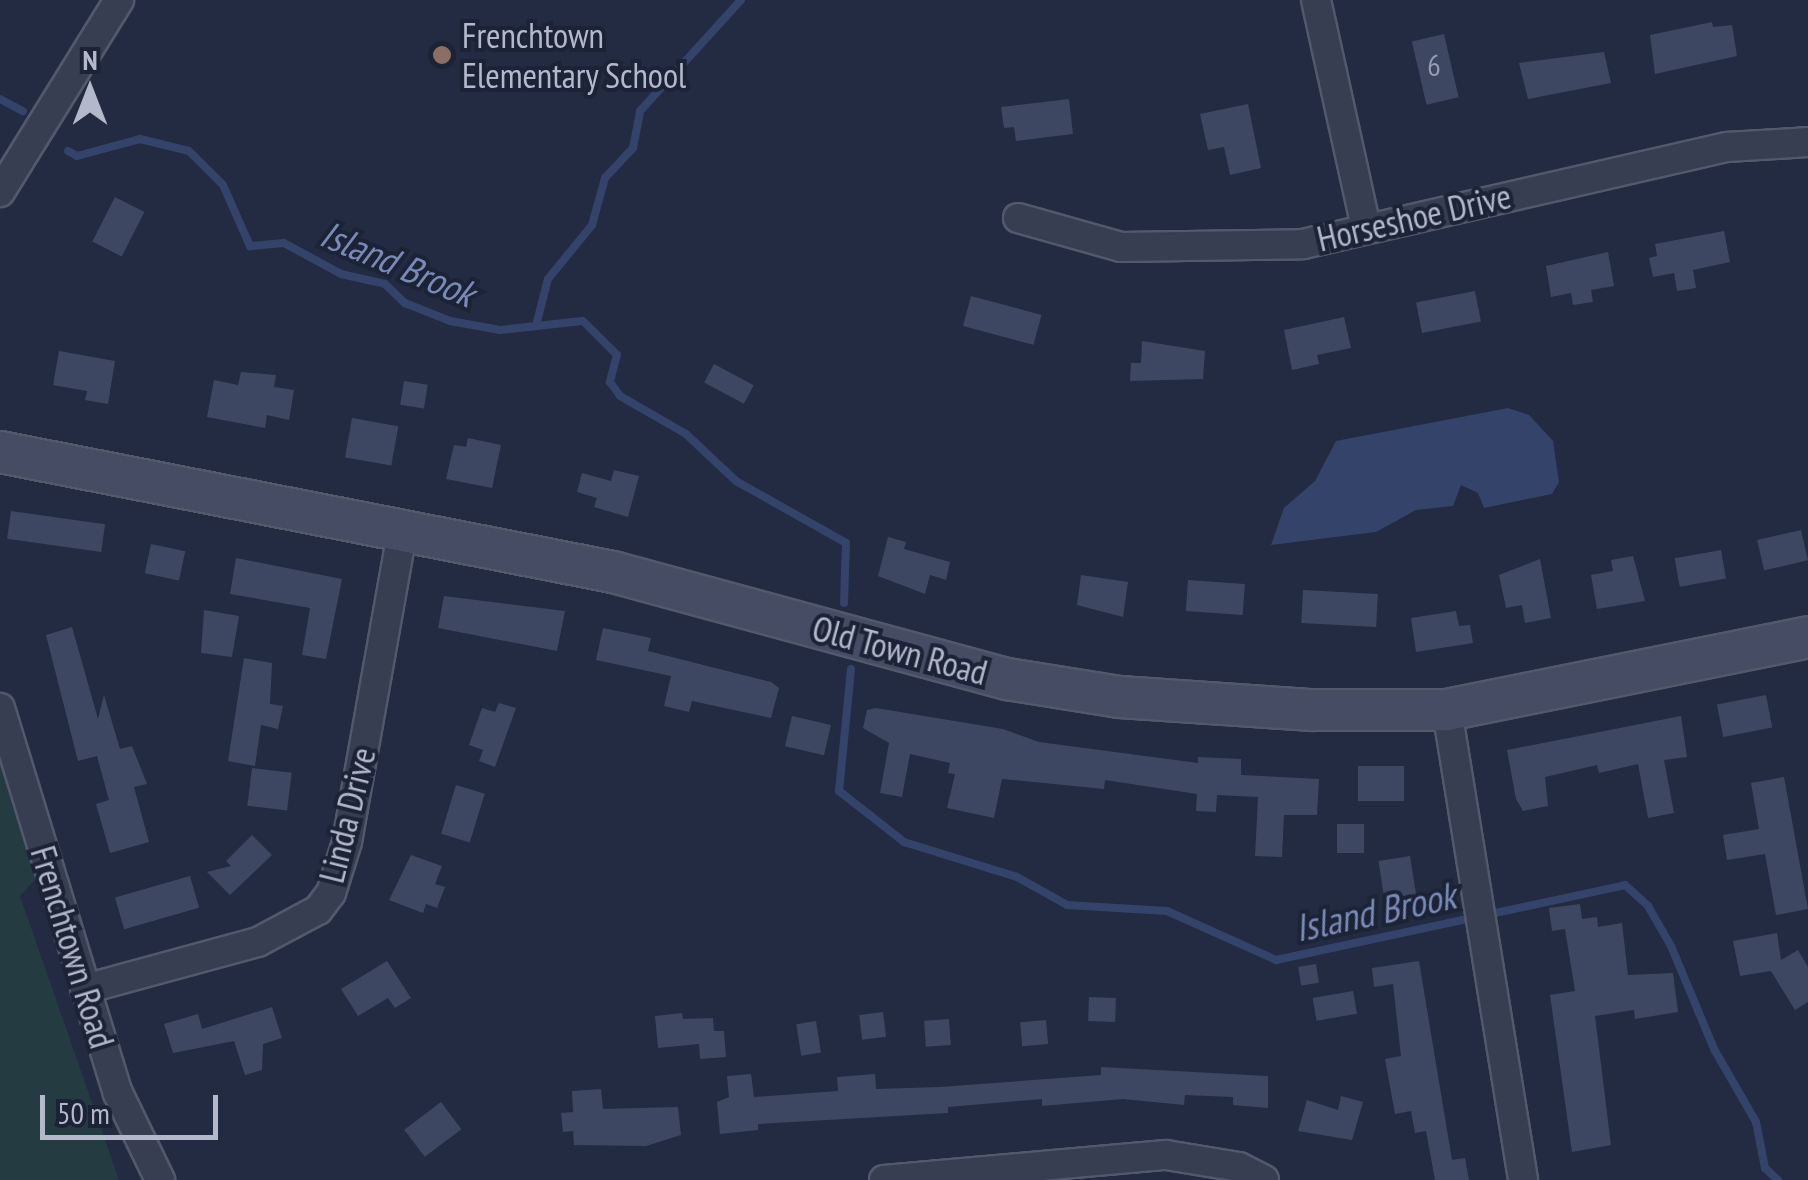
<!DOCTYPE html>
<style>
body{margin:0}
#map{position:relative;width:1808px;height:1180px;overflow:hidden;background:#222b41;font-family:"PT Sans Narrow",sans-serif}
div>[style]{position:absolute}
.green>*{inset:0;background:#253b42}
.water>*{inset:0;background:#344369}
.stream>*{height:8px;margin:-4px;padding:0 4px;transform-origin:4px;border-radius:4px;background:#344369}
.building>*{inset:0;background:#3e4762;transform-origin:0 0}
.roads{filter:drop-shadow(2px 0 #52596b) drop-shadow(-2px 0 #52596b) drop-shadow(0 2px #52596b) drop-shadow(0 -2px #52596b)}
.street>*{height:28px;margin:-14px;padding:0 14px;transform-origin:14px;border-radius:14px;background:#373e51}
.secondary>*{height:40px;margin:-20px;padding:0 20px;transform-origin:20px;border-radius:20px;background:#454c64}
.dots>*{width:28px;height:28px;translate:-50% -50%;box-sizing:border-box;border:5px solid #1c2336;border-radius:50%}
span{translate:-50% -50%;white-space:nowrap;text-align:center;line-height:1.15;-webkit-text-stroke:8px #1c2336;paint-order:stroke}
.number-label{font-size:30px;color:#969cb1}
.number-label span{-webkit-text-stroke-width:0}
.poi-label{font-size:35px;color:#b3b9cb}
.left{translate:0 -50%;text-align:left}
.street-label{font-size:35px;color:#b3b9cb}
.water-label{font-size:38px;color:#788ab5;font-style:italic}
.north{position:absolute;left:40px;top:40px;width:100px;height:100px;-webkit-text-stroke:8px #1c2336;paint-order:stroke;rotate:0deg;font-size:28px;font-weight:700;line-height:40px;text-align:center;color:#b3b9cb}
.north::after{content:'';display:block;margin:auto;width:35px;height:45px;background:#b3b9cb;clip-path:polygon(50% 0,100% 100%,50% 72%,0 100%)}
.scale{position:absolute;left:40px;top:1095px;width:178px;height:45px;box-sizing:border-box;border:5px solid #b3b9cb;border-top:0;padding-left:12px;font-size:30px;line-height:35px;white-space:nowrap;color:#b3b9cb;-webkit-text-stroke:8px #1c2336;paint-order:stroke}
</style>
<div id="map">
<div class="green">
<i style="clip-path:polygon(0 747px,41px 873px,20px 896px,119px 1180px,0 1180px)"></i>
</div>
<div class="water">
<i style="clip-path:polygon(1508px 408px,1529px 415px,1553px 441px,1559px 482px,1552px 494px,1484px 508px,1478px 493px,1461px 485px,1453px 506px,1416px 510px,1376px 532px,1271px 545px,1284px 508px,1315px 481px,1336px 441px)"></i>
</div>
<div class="stream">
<i style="left:0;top:99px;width:26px;rotate:28deg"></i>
<i style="left:68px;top:151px;width:10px;rotate:29deg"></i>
<i style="left:77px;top:156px;width:65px;rotate:-15.1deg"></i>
<i style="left:140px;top:139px;width:50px;rotate:13.8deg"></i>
<i style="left:189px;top:151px;width:48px;rotate:45deg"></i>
<i style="left:223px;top:185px;width:67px;rotate:66.1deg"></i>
<i style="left:250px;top:246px;width:34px;rotate:-5deg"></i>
<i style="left:284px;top:243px;width:65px;rotate:28.5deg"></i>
<i style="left:341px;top:274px;width:45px;rotate:12.8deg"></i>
<i style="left:385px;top:284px;width:28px;rotate:44deg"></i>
<i style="left:405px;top:303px;width:48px;rotate:21.8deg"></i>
<i style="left:450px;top:321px;width:51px;rotate:10.2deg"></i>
<i style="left:500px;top:330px;width:83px;rotate:-6.2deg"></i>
<i style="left:583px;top:321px;width:48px;rotate:45deg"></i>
<i style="left:617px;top:355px;width:28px;rotate:105deg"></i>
<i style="left:610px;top:382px;width:17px;rotate:54deg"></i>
<i style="left:620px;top:396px;width:76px;rotate:29.9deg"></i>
<i style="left:686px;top:434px;width:69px;rotate:43.2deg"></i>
<i style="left:736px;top:481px;width:126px;rotate:29.4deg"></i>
<i style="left:846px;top:543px;width:60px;rotate:91.9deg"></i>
<i style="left:537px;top:322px;width:44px;rotate:-75.7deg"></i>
<i style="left:548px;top:279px;width:70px;rotate:-50.8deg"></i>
<i style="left:592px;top:225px;width:49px;rotate:-74.5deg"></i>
<i style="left:605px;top:178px;width:41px;rotate:-47deg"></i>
<i style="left:633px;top:148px;width:38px;rotate:-79deg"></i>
<i style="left:640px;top:111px;width:150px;rotate:-47.7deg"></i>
<i style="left:851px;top:669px;width:123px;rotate:95.6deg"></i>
<i style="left:839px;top:791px;width:83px;rotate:38.1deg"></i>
<i style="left:904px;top:842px;width:118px;rotate:17.2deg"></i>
<i style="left:1017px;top:877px;width:57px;rotate:29.2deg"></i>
<i style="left:1067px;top:905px;width:100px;rotate:3.4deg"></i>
<i style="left:1167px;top:911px;width:120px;rotate:24.2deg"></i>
<i style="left:1276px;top:960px;width:357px;rotate:-12.1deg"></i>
<i style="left:1625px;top:885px;width:31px;rotate:42deg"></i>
<i style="left:1648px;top:906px;width:46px;rotate:60.1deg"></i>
<i style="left:1671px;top:946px;width:112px;rotate:67.3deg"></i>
<i style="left:1714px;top:1049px;width:84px;rotate:60.1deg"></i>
<i style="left:1756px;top:1122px;width:47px;rotate:78.9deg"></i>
<i style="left:1765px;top:1168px;width:18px;rotate:43deg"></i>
</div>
<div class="building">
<i style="clip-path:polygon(1712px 22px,1713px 27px,1732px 25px,1737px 56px,1655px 74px,1650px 35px)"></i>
<i style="left:1444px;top:34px;width:65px;height:33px;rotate:77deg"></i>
<i style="clip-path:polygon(1604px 52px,1611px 83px,1528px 99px,1519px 63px)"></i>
<i style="clip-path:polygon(1069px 99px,1073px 134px,1016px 141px,1014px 127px,1004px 128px,1001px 107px)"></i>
<i style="clip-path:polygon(1248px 104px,1261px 168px,1230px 175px,1224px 147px,1208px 150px,1200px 114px)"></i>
<i style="left:115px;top:197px;width:33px;height:50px;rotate:27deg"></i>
<i style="clip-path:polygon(1724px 231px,1730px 262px,1693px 270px,1696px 288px,1677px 291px,1674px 273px,1653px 277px,1649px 258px,1657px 256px,1655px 244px)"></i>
<i style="clip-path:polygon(1608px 252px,1614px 286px,1591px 290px,1593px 302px,1573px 305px,1571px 293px,1551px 297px,1546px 266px)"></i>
<i style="left:1475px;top:291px;width:31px;height:60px;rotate:79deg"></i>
<i style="left:971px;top:296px;width:73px;height:31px;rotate:15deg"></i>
<i style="clip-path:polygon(1344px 317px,1351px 348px,1317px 355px,1319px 364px,1292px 370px,1284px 330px)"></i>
<i style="clip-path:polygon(1142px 341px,1205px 351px,1203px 379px,1130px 381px,1131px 363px,1141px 363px)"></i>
<i style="clip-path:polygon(59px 351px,115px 361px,108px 404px,85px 400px,87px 391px,53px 385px)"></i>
<i style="left:714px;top:364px;width:45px;height:21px;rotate:28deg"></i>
<i style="clip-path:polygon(241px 372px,276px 375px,274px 387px,294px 390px,289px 420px,267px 415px,265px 428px,207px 417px,214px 380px,238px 385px)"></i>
<i style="left:404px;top:381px;width:24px;height:24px;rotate:9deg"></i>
<i style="left:352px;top:418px;width:47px;height:40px;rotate:10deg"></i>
<i style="clip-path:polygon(468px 438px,501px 445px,492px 488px,446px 479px,454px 445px,466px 447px)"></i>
<i style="clip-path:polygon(614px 470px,639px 476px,628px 517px,594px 507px,597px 498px,577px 492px,582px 473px,611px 481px)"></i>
<i style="left:11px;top:511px;width:95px;height:28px;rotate:8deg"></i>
<i style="left:1801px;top:530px;width:31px;height:45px;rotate:77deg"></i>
<i style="clip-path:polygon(888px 537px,906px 542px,904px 549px,950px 562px,946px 580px,930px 575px,925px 594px,878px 576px)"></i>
<i style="left:151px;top:544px;width:35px;height:30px;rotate:12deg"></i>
<i style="left:1721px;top:550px;width:29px;height:47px;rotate:80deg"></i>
<i style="clip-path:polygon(1633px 556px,1645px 601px,1597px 609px,1591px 575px,1613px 571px,1611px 560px)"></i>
<i style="clip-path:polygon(236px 558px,342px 579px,326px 659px,302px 655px,310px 608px,230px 594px)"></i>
<i style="clip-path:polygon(1540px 559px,1551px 618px,1525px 623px,1522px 605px,1506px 608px,1499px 575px)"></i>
<i style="clip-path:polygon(1081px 575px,1128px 582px,1123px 617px,1077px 605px)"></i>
<i style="left:1188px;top:580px;width:57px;height:31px;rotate:4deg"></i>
<i style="left:1303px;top:590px;width:75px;height:33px;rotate:3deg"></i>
<i style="clip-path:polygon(444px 596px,565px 611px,557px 651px,438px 628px)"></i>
<i style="clip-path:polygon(204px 610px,239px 616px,232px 657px,201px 653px)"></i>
<i style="clip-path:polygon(1456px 611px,1459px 626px,1470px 625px,1473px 643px,1416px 652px,1411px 618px)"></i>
<i style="clip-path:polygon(72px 627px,98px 719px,104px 695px,120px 749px,132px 746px,147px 784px,134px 787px,149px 842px,110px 853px,96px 804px,109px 800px,97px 756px,78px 761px,46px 635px)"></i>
<i style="clip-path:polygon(603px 628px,651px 638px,648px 651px,771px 682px,779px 688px,771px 718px,692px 701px,689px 712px,664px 706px,671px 676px,596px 660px)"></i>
<i style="clip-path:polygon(244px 658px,272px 663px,270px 704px,283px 706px,278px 729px,261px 725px,255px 766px,228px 761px)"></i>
<i style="left:1766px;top:695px;width:33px;height:50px;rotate:79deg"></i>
<i style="clip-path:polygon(499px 703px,516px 708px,495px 767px,479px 761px,483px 750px,469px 745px,482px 708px,495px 712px)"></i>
<i style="clip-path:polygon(876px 708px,1003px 729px,1039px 742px,1198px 763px,1198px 757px,1241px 759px,1241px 775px,1319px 779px,1317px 815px,1284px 815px,1282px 857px,1255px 856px,1258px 797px,1217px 795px,1216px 812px,1196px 811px,1197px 794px,1105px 780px,1104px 789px,1002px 779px,994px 818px,947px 808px,955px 774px,948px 773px,950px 763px,910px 754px,902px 797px,880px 793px,889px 743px,863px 728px,867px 710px)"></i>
<i style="left:792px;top:716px;width:40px;height:31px;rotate:13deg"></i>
<i style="clip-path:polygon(1681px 716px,1687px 757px,1664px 760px,1674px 813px,1648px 818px,1638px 764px,1599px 773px,1597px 765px,1545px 777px,1548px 806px,1523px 811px,1516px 799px,1507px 750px)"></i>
<i style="left:1358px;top:766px;width:46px;height:35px"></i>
<i style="left:252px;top:768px;width:40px;height:38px;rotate:7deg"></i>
<i style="clip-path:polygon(1784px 777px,1808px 909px,1776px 915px,1765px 854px,1727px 860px,1723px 835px,1759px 829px,1751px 783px)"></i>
<i style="left:456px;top:785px;width:30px;height:51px;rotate:17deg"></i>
<i style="left:1337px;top:824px;width:27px;height:29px"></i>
<i style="clip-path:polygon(252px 835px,272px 855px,230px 895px,207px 872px,231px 866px,226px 861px)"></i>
<i style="clip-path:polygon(411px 855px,442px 866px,435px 884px,445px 887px,437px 908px,426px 904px,423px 913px,389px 900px)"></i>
<i style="left:1410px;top:856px;width:56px;height:32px;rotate:81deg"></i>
<i style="left:190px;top:876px;width:33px;height:78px;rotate:74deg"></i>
<i style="clip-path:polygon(1580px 904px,1582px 919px,1597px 917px,1598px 927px,1622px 923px,1628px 975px,1673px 973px,1678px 1012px,1635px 1019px,1634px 1010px,1595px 1016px,1611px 1145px,1572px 1152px,1550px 995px,1575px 991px,1565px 929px,1552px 931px,1549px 908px)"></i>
<i style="clip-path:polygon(1777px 933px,1781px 960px,1798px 950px,1808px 967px,1808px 1002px,1795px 1010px,1771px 971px,1740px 976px,1733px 941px)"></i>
<i style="clip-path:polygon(387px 961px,411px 998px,395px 1008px,388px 998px,358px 1016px,341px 989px)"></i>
<i style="clip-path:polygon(1419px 961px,1452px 1160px,1465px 1158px,1469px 1180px,1435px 1180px,1426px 1131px,1415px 1133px,1411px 1111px,1395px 1114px,1385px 1059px,1401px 1056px,1393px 984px,1374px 987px,1372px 968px)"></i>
<i style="left:1316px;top:964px;width:19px;height:18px;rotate:81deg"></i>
<i style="left:1353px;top:991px;width:23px;height:41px;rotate:80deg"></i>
<i style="left:1089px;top:997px;width:27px;height:24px;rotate:2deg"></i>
<i style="clip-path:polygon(272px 1007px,282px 1038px,263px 1044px,262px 1070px,245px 1075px,234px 1041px,173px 1053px,164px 1024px,198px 1014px,202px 1029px)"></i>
<i style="left:883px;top:1012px;width:25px;height:24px;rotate:83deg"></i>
<i style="clip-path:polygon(682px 1013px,683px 1019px,713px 1018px,714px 1031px,724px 1031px,726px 1057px,700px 1059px,699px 1044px,658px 1048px,655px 1016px)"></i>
<i style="left:949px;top:1019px;width:26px;height:25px;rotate:86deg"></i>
<i style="left:1046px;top:1020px;width:24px;height:26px;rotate:85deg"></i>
<i style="left:816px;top:1021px;width:32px;height:20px;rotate:81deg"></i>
<i style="clip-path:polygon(1101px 1067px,1268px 1076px,1268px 1108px,1233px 1105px,1233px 1097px,1185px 1095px,1184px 1105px,1123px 1099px,1042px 1106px,1042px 1099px,948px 1107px,948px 1113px,758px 1124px,758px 1130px,720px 1134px,717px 1102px,729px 1097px,727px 1076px,751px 1074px,754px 1097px,838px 1091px,837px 1077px,875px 1074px,876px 1089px,940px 1087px,1101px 1075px)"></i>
<i style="clip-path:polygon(601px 1089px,603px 1109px,678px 1107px,681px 1135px,646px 1146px,574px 1145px,573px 1131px,563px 1132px,561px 1113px,573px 1112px,572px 1091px)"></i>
<i style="clip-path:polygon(1341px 1096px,1363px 1102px,1352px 1140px,1298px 1131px,1307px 1100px,1338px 1110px)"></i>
<i style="left:441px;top:1102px;width:34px;height:46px;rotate:53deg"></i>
</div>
<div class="roads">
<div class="street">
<i style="left:1316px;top:0;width:232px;rotate:77.6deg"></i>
<i style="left:0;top:192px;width:226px;rotate:-58.2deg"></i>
<i style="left:1018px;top:218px;width:107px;rotate:15.7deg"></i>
<i style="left:1121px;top:247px;width:182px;rotate:-0.9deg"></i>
<i style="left:1303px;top:244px;width:435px;rotate:-12.9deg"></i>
<i style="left:1727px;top:147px;width:81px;rotate:-3.5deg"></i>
<i style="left:0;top:708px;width:403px;rotate:73deg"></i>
<i style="left:118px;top:1093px;width:97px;rotate:64.2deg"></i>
<i style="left:1447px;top:710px;width:476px;rotate:80.8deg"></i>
<i style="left:85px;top:989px;width:179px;rotate:-15.2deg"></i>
<i style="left:258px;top:942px;width:68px;rotate:-28.1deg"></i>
<i style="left:318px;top:910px;width:21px;rotate:-53deg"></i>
<i style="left:331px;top:893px;width:53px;rotate:-72.6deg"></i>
<i style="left:347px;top:842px;width:314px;rotate:-79.9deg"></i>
<i style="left:884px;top:1180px;width:283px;rotate:-5.1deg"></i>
<i style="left:1166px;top:1155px;width:74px;rotate:9.3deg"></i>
<i style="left:1239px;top:1167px;width:28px;rotate:27deg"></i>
</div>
<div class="secondary">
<i style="left:0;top:452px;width:625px;rotate:11.08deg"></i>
<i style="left:613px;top:572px;width:408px;rotate:15.2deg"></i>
<i style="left:1007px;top:679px;width:114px;rotate:9.1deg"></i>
<i style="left:1120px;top:697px;width:193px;rotate:3.9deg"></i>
<i style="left:1313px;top:710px;width:134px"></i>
<i style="left:1447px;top:710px;width:368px;rotate:-11.4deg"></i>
</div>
</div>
<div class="dots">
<i style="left:442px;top:55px;background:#8d6e63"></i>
</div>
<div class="number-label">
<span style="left:1434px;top:65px">6</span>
</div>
<div class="poi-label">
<span class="left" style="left:462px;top:55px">Frenchtown<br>Elementary School</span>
</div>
<div class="street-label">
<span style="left:1414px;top:217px;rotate:-13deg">Horseshoe Drive</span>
<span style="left:900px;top:650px;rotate:15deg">Old Town Road</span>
<span style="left:347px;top:815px;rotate:-76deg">Linda Drive</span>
<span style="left:73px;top:947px;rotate:73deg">Frenchtown Road</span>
</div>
<div class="water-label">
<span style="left:398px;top:263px;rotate:23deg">Island Brook</span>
<span style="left:1375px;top:911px;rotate:-12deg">Island Brook</span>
</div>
<div class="north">N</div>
<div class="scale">50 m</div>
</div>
